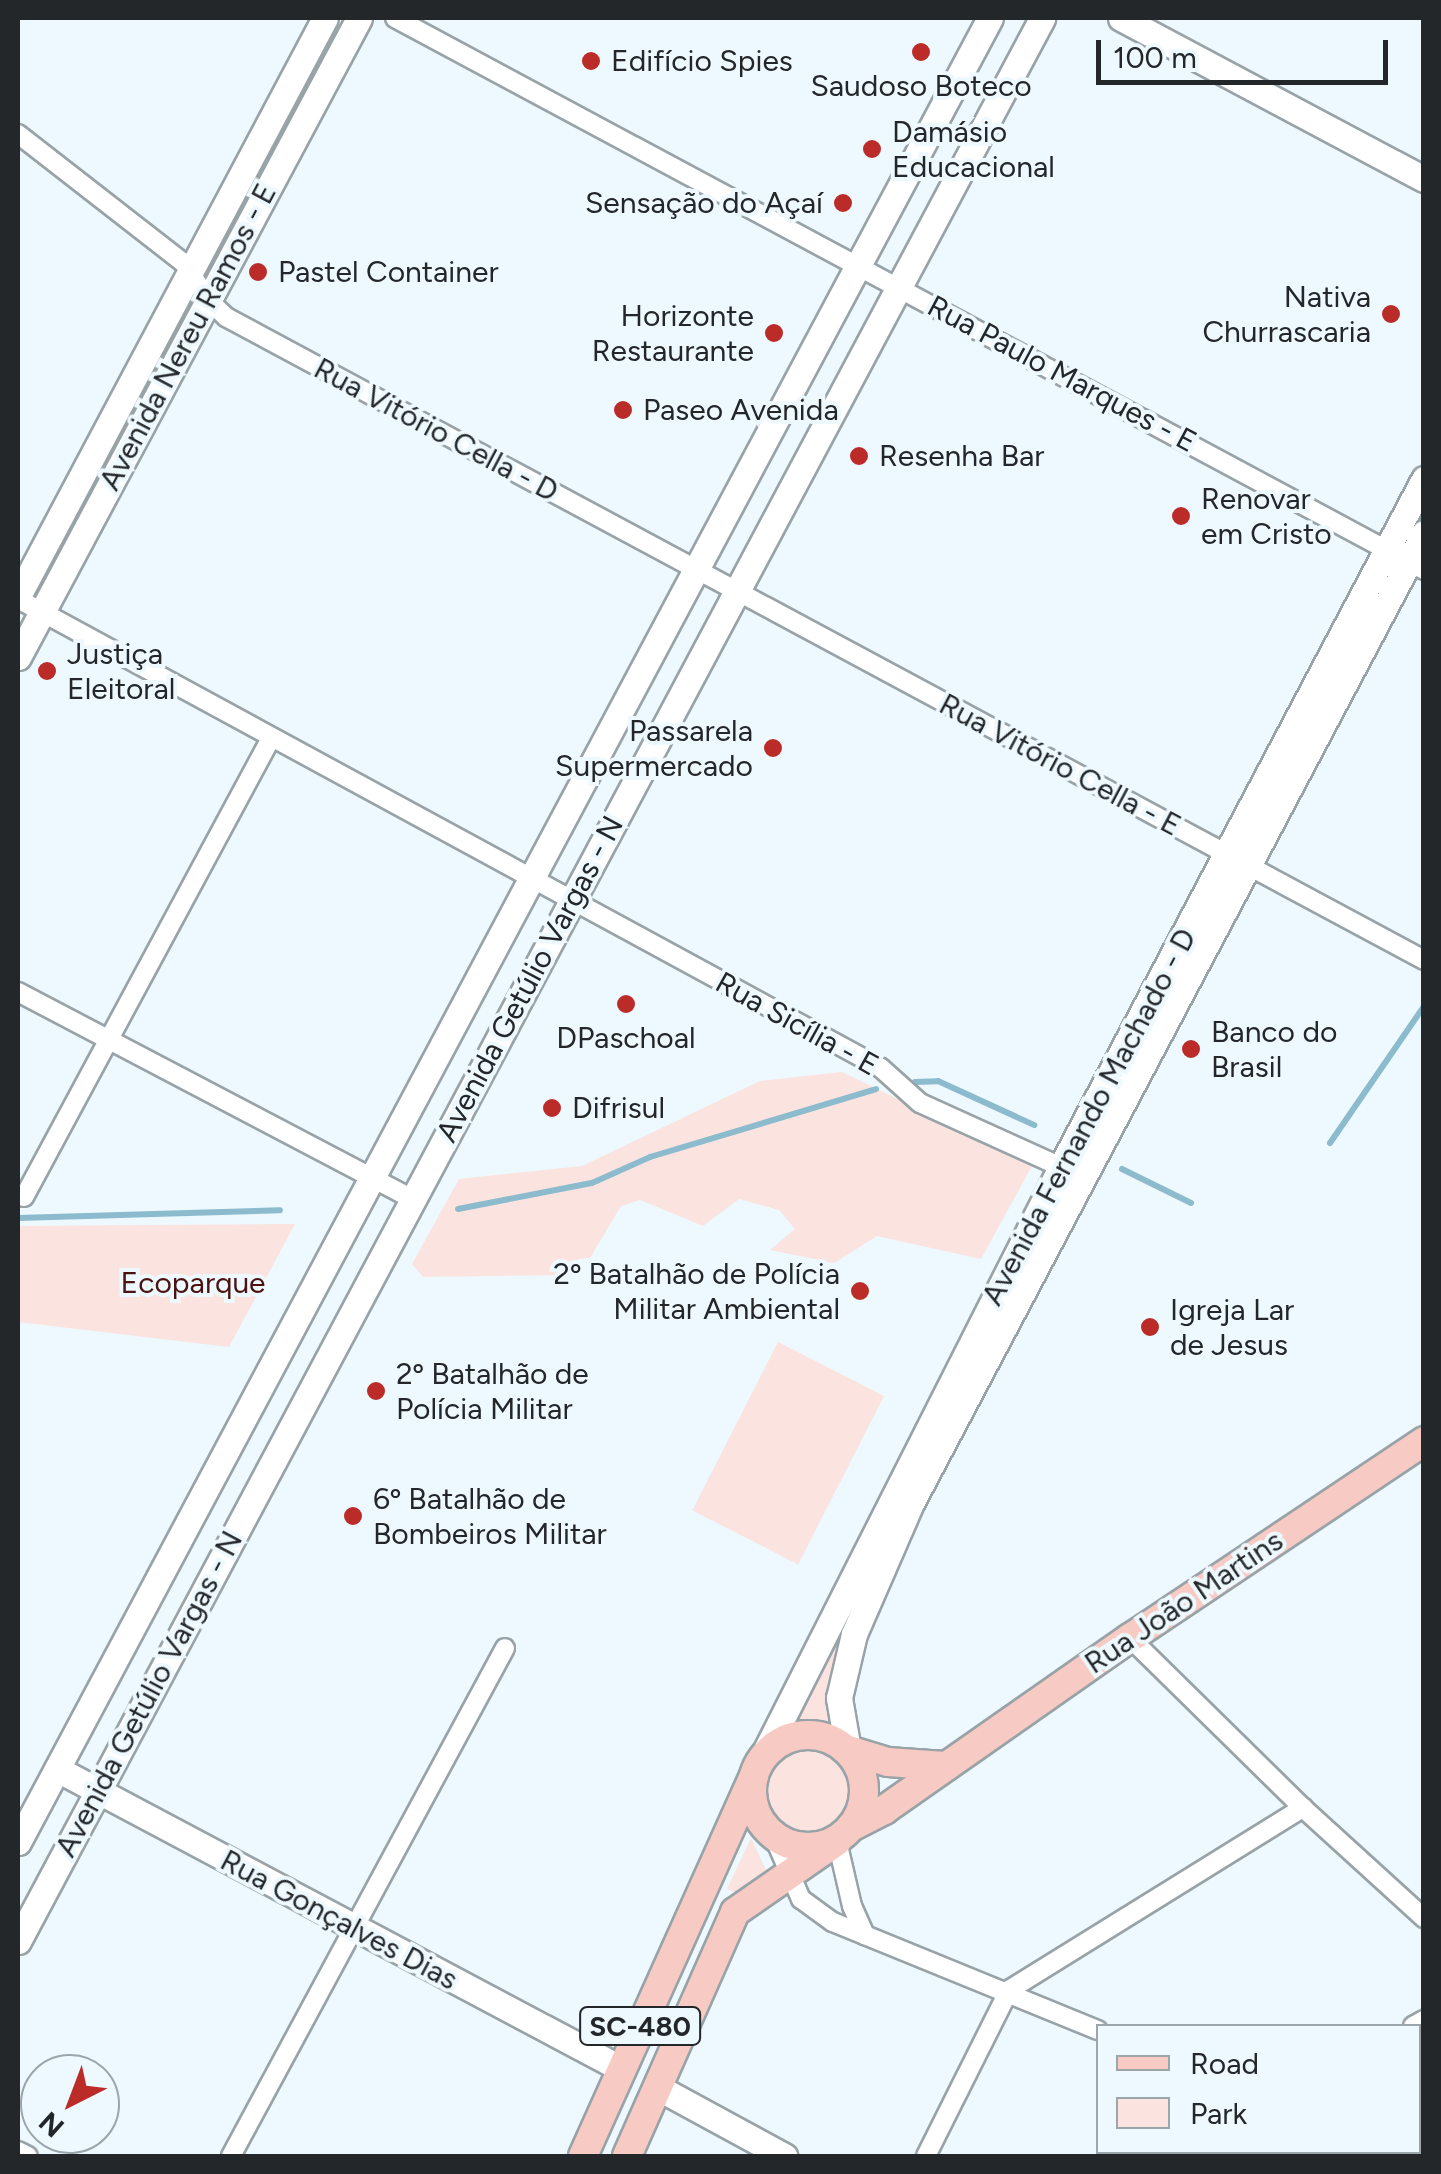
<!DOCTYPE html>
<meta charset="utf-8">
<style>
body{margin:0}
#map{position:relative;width:1441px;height:2174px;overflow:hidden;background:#edf9fe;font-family:Figtree,sans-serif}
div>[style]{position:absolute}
.green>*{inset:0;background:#fbe3df;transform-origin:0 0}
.round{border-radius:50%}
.stream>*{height:6px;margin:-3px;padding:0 3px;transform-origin:3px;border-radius:3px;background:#8cbbce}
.roads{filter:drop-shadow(2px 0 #98a3a8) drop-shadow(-2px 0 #98a3a8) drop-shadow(0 2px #98a3a8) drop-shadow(0 -2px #98a3a8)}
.street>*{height:18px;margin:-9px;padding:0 9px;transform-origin:9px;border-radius:9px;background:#fff}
.secondary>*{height:25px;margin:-12.5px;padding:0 12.5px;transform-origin:12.5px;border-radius:12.5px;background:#fff}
.primary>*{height:28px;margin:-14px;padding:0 14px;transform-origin:14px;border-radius:14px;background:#f8cac4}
.primary>.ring{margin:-14px;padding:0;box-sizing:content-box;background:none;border:28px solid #f8cac4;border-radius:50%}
.dots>*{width:28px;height:28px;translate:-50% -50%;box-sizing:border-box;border:5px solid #edf9fe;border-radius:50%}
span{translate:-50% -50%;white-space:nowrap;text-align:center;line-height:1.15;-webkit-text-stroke:8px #edf9fe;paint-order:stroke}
.shield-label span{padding:2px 8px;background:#edf9fe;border:2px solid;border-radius:8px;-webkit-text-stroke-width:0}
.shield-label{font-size:28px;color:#232729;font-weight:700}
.poi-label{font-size:30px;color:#232729}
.left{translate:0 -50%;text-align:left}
.right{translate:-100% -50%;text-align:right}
.street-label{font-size:30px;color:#232729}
.park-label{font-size:30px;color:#4c1210}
.frame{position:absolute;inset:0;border:20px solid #232729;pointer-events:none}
.legend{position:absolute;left:1096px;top:2024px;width:325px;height:130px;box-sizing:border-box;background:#edf9fe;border:2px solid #9ca5a9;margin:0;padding:12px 18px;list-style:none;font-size:30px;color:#232729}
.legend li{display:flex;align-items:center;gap:20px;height:50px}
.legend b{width:50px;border:2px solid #9ca5a9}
.north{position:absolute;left:20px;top:2054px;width:100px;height:100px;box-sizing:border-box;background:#edf9fe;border:2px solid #9ca5a9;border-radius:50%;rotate:222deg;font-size:28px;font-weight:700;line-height:40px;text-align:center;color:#232729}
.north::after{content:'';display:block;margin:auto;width:35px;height:45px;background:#bb2c29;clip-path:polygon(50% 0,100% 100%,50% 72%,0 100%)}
.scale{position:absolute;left:1096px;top:40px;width:292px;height:45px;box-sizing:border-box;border:5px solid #232729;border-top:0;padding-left:12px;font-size:30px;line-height:35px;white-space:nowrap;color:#232729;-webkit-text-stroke:8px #edf9fe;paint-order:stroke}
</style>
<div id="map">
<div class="green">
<i style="clip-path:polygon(842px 1072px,1033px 1164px,981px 1259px,877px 1236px,834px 1263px,770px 1250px,795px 1229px,779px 1210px,739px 1199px,703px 1226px,640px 1200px,621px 1206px,590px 1258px,578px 1259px,569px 1275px,423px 1277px,412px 1264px,459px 1179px,582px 1166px,760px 1081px)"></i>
<i style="clip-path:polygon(295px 1224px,229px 1347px,18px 1322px,18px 1226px)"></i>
<i style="left:778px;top:1342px;width:119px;height:189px;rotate:27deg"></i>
<i style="clip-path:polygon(833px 1638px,840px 1642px,827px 1686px,829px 1728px,796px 1727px)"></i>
<i class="round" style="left:763px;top:1744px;width:90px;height:90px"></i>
<i style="clip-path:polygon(751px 1838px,766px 1870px,736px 1893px,727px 1889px)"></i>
</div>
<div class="stream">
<i style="left:915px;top:1082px;width:23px;rotate:-2deg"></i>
<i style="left:938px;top:1081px;width:106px;rotate:24.6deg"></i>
<i style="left:1330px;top:1143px;width:166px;rotate:-55.5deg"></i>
<i style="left:1122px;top:1169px;width:77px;rotate:26.2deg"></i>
<i style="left:458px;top:1209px;width:136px;rotate:-11deg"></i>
<i style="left:592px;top:1183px;width:64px;rotate:-24.1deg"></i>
<i style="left:650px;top:1157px;width:236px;rotate:-16.7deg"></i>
<i style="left:18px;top:1218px;width:262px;rotate:-1.7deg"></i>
</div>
<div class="roads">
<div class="street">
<i style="left:395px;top:18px;width:1168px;rotate:28.21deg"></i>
<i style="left:18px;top:134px;width:210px;rotate:37.9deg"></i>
<i style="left:184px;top:263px;width:44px;rotate:57deg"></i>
<i style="left:208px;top:300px;width:25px;rotate:43deg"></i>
<i style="left:226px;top:317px;width:1360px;rotate:28.22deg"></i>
<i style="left:18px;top:599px;width:982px;rotate:28.52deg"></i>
<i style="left:881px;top:1068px;width:52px;rotate:41.9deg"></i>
<i style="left:920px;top:1103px;width:155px;rotate:24.4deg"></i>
<i style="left:18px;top:992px;width:446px;rotate:27.7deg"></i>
<i style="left:24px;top:1197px;width:521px;rotate:-61.71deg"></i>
<i style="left:1130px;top:1638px;width:243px;rotate:44.5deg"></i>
<i style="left:1303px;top:1808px;width:164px;rotate:42.3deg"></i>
<i style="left:773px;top:1835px;width:70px;rotate:66.4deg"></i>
<i style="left:801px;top:1899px;width:39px;rotate:36deg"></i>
<i style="left:833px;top:1922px;width:286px;rotate:22.2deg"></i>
<i style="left:837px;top:1841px;width:67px;rotate:77deg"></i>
<i style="left:852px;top:1906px;width:32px;rotate:66deg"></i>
<i style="left:1413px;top:2026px;width:13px;rotate:-29deg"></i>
<i style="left:18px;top:2151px;width:11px;rotate:27deg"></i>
<i style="left:231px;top:2156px;width:577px;rotate:-61.66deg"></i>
<i style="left:926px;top:2156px;width:186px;rotate:-63.4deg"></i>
<i style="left:1009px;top:1990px;width:346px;rotate:-31.8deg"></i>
<i style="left:1218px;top:2156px;width:8px;rotate:-30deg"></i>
</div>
<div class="secondary">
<i style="left:1121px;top:18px;width:343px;rotate:28deg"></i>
<i style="left:18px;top:596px;width:654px;rotate:-62.03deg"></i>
<i style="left:18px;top:657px;width:724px;rotate:-61.91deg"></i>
<i style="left:848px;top:1750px;width:53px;rotate:-99.8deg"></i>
<i style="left:839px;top:1698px;width:66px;rotate:-76.8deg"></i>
<i style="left:854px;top:1634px;width:143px;rotate:-66.5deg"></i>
<i style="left:911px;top:1503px;width:1097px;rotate:-62.13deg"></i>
<i style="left:762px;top:1758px;width:662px;rotate:-63.16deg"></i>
<i style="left:1061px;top:1167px;width:778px;rotate:-62.18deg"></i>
<i style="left:57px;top:1769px;width:640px;rotate:27.97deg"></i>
<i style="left:18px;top:1842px;width:2067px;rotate:-61.95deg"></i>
<i style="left:18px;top:1941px;width:2179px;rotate:-61.96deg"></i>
<i style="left:657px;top:2087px;width:145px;rotate:28.5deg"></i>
</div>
<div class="primary">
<i class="ring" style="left:752px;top:1735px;width:84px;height:84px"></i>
<i style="left:848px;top:1750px;width:42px;rotate:16.7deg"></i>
<i style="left:888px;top:1762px;width:57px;rotate:4deg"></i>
<i style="left:853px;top:1826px;width:35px;rotate:-27deg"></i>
<i style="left:884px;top:1810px;width:300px;rotate:-35deg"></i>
<i style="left:1130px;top:1638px;width:354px;rotate:-33.8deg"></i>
<i style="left:583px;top:2156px;width:417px;rotate:-65.8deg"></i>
<i style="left:627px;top:2156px;width:267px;rotate:-66.1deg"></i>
<i style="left:735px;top:1912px;width:124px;rotate:-34.8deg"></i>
</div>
</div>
<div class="dots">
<i style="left:921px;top:52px;background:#bb2c29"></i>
<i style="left:591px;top:61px;background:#bb2c29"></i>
<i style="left:872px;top:149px;background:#bb2c29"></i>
<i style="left:843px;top:203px;background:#bb2c29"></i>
<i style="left:258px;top:272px;background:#bb2c29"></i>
<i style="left:1391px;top:314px;background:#bb2c29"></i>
<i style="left:774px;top:333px;background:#bb2c29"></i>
<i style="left:623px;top:410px;background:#bb2c29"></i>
<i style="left:859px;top:456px;background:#bb2c29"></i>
<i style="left:1181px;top:516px;background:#bb2c29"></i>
<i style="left:47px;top:671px;background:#bb2c29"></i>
<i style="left:773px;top:748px;background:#bb2c29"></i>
<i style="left:626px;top:1004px;background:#bb2c29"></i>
<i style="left:1191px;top:1049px;background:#bb2c29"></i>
<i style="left:552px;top:1108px;background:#bb2c29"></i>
<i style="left:860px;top:1291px;background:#bb2c29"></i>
<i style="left:1150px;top:1327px;background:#bb2c29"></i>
<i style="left:376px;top:1391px;background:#bb2c29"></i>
<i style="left:353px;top:1516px;background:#bb2c29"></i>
</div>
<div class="shield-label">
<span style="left:640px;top:2026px">SC-480</span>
</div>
<div class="poi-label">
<span class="left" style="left:611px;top:61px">Edifício Spies</span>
<span style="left:921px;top:86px">Saudoso Boteco</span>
<span class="left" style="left:892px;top:149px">Damásio<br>Educacional</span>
<span class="right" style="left:823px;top:203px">Sensação do Açaí</span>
<span class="left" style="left:278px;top:272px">Pastel Container</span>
<span class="right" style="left:1371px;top:314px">Nativa<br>Churrascaria</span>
<span class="right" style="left:754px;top:333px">Horizonte<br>Restaurante</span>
<span class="left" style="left:643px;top:410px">Paseo Avenida</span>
<span class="left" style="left:879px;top:456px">Resenha Bar</span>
<span class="left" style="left:1201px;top:516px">Renovar<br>em Cristo</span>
<span class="left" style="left:67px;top:671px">Justiça<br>Eleitoral</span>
<span class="right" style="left:753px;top:748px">Passarela<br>Supermercado</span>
<span class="left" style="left:1211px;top:1049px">Banco do<br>Brasil</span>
<span style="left:626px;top:1038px">DPaschoal</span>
<span class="left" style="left:572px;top:1108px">Difrisul</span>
<span class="right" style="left:840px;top:1291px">2º Batalhão de Polícia<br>Militar Ambiental</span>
<span class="left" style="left:1170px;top:1327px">Igreja Lar<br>de Jesus</span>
<span class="left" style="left:396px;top:1391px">2º Batalhão de<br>Polícia Militar</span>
<span class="left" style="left:373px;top:1516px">6º Batalhão de<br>Bombeiros Militar</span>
</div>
<div class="street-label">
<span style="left:188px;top:337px;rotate:-62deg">Avenida Nereu Ramos - E</span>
<span style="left:1062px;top:374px;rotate:28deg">Rua Paulo Marques - E</span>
<span style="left:436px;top:430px;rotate:28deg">Rua Vitório Cella - D</span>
<span style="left:1060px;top:765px;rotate:28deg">Rua Vitório Cella - E</span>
<span style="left:530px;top:979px;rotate:-62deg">Avenida Getúlio Vargas - N</span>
<span style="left:797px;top:1024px;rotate:29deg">Rua Sicília - E</span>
<span style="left:1089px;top:1117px;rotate:-62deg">Avenida Fernando Machado - D</span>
<span style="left:1184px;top:1602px;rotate:-34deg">Rua João Martins</span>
<span style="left:149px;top:1694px;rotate:-62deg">Avenida Getúlio Vargas - N</span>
<span style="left:339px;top:1920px;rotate:28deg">Rua Gonçalves Dias</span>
</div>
<div class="park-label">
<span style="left:193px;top:1283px">Ecoparque</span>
</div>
<div class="frame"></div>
<ul class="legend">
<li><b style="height:12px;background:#f8cac4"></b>Road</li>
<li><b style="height:28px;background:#fbe3df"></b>Park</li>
</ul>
<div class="north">N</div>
<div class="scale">100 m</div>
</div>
